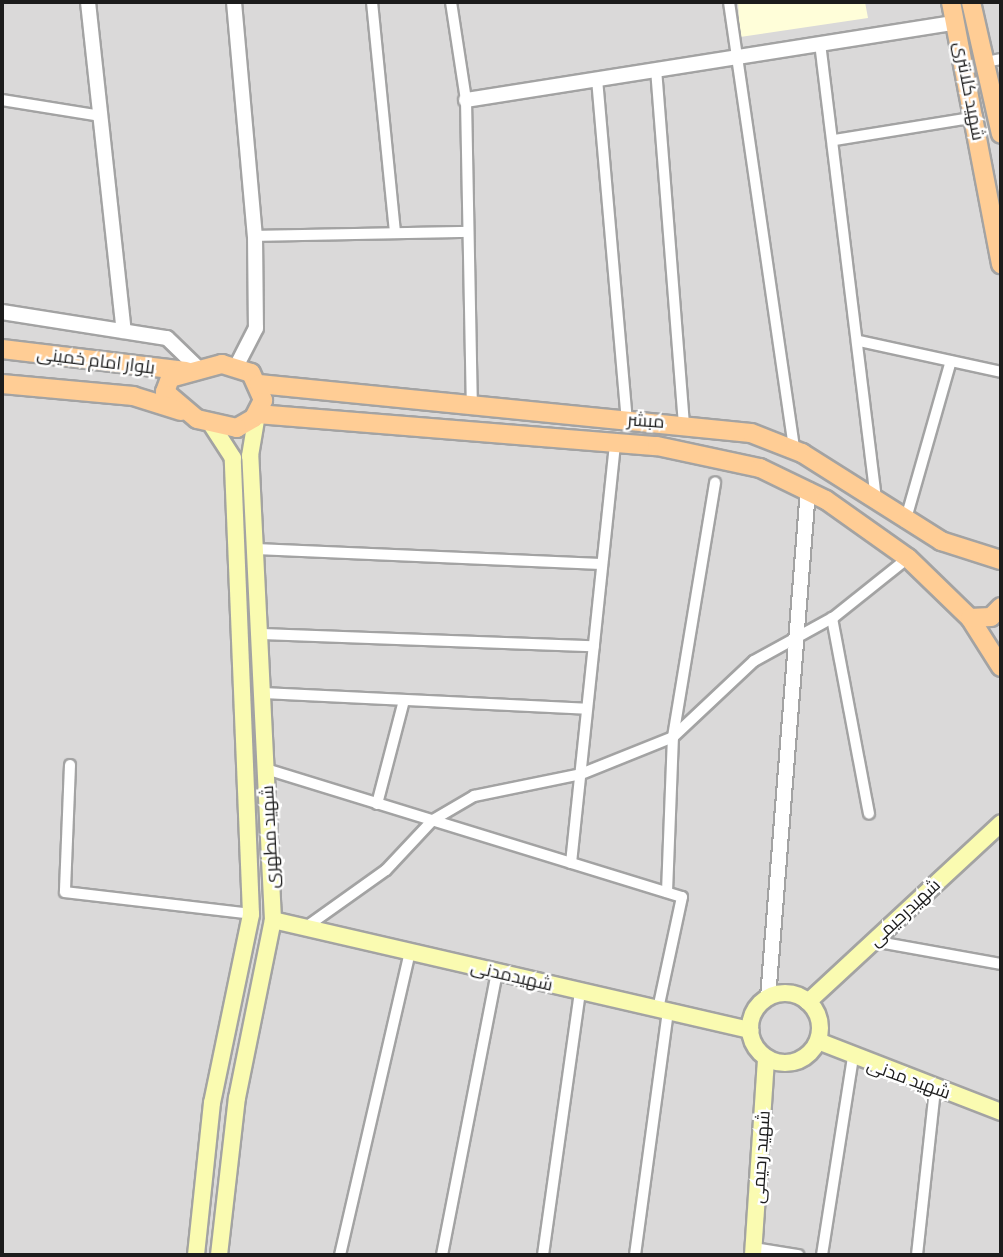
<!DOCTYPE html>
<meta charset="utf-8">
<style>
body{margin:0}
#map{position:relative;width:1003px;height:1257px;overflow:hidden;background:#eee9e1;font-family:Manrope,Cairo,sans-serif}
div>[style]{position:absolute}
.residential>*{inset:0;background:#dad9d9;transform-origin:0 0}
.education>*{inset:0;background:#fffed9}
.roads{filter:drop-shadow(2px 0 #a3a3a3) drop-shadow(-2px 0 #a3a3a3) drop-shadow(0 2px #a3a3a3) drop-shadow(0 -2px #a3a3a3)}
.minor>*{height:10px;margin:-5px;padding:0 5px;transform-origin:5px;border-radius:5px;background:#fff}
.tertiary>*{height:14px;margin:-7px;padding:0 7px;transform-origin:7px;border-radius:7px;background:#fff}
.secondary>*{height:16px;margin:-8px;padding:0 8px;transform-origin:8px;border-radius:8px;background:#fafbb1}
.secondary>.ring{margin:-8px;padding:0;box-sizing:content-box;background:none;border:16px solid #fafbb1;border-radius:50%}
.primary>*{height:18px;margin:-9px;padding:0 9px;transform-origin:9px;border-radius:9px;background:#ffcd95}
span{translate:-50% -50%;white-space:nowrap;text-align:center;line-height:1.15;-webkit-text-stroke:5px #fff;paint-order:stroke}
.street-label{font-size:18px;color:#1c1c1c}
.frame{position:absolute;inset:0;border:4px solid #1c1c1c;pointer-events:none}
</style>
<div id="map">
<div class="residential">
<i style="left:2px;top:2px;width:999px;height:1253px"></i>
</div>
<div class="education">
<i style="clip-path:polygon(738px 2px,865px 2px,868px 18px,740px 37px)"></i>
</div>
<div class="roads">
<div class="minor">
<i style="left:372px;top:2px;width:232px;rotate:84.3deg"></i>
<i style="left:451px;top:2px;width:99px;rotate:81.3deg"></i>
<i style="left:466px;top:100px;width:307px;rotate:88.9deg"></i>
<i style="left:729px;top:2px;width:453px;rotate:81.7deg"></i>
<i style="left:820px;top:43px;width:462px;rotate:83deg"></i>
<i style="left:986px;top:62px;width:15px;rotate:-11deg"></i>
<i style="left:656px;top:69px;width:354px;rotate:85.5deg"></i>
<i style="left:597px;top:79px;width:341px;rotate:85deg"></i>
<i style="left:2px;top:100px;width:100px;rotate:9.2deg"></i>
<i style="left:835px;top:140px;width:144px;rotate:-9.2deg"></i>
<i style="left:255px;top:236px;width:213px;rotate:-1.1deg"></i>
<i style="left:859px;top:341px;width:145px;rotate:12.3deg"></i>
<i style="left:905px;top:522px;width:167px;rotate:-74.1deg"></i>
<i style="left:255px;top:549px;width:347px;rotate:2.5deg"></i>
<i style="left:832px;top:618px;width:199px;rotate:79.3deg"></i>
<i style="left:260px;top:634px;width:334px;rotate:2.1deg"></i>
<i style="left:263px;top:693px;width:324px;rotate:2.8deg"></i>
<i style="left:70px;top:765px;width:127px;rotate:92.3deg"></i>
<i style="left:65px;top:892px;width:187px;rotate:6.7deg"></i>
<i style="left:266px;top:769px;width:435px;rotate:17.1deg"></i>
<i style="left:682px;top:897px;width:115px;rotate:102.1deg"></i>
<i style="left:377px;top:804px;width:107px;rotate:-75.4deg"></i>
<i style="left:571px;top:863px;width:422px;rotate:-84deg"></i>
<i style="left:667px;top:892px;width:155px;rotate:-87.8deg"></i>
<i style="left:673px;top:737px;width:258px;rotate:-80.6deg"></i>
<i style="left:306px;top:927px;width:98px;rotate:-35.5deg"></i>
<i style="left:386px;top:870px;width:69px;rotate:-46.8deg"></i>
<i style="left:433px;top:820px;width:48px;rotate:-30.3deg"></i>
<i style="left:474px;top:796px;width:109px;rotate:-11.6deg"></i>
<i style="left:581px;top:774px;width:99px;rotate:-21.9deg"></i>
<i style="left:673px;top:737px;width:111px;rotate:-43.2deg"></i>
<i style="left:754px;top:661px;width:91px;rotate:-28.8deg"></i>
<i style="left:834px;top:617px;width:95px;rotate:-38.6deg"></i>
<i style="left:873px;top:941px;width:130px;rotate:10.2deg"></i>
<i style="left:754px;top:1248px;width:45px;rotate:9deg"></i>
<i style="left:340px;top:1255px;width:312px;rotate:-77deg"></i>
<i style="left:442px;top:1255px;width:288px;rotate:-79deg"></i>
<i style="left:543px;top:1255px;width:267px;rotate:-82deg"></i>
<i style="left:635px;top:1255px;width:246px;rotate:-82.3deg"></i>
<i style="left:822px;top:1255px;width:199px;rotate:-81.1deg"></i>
<i style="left:917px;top:1255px;width:168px;rotate:-83.8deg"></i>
</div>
<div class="tertiary">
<i style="left:88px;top:2px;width:331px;rotate:83.8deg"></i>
<i style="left:234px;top:2px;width:235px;rotate:84.9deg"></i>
<i style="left:255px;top:236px;width:92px;rotate:89.4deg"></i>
<i style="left:256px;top:328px;width:42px;rotate:117.2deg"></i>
<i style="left:466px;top:100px;width:496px;rotate:-9deg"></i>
<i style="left:2px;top:312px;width:167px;rotate:9deg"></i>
<i style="left:167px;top:338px;width:45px;rotate:44.1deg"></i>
<i style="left:768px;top:998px;width:510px;rotate:-85.5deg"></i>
</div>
<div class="secondary">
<i style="left:273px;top:920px;width:490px;rotate:13deg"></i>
<i class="ring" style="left:750px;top:993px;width:54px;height:54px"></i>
<i style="left:808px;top:1002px;width:263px;rotate:-42.8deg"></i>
<i style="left:818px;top:1041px;width:196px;rotate:21.2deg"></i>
<i style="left:196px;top:1255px;width:153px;rotate:-84deg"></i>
<i style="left:212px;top:1103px;width:193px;rotate:-78.3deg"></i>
<i style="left:251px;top:914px;width:456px;rotate:-92.3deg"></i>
<i style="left:233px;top:458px;width:40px;rotate:-122.9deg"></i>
<i style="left:219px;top:1255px;width:158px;rotate:-83.5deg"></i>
<i style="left:237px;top:1098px;width:182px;rotate:-78.6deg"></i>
<i style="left:273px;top:920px;width:465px;rotate:-92.8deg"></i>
<i style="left:250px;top:456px;width:43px;rotate:-80.5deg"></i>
<i style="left:753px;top:1255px;width:197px;rotate:-86.2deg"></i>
</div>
<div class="primary">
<i style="left:951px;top:2px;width:267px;rotate:79.2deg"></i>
<i style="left:971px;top:2px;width:135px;rotate:77.2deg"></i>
<i style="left:2px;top:349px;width:185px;rotate:6.8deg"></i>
<i style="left:222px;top:364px;width:30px;rotate:17deg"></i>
<i style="left:251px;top:373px;width:30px;rotate:66deg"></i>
<i style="left:263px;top:400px;width:20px;rotate:117deg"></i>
<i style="left:254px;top:418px;width:20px;rotate:150deg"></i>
<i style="left:237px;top:428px;width:41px;rotate:-167.3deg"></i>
<i style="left:197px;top:419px;width:42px;rotate:-139.8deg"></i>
<i style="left:165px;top:392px;width:15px;rotate:-70deg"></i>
<i style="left:170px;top:378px;width:54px;rotate:-15.1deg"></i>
<i style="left:2px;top:384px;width:132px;rotate:5.2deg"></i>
<i style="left:133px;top:396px;width:50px;rotate:17.4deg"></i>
<i style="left:259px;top:384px;width:494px;rotate:5.7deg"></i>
<i style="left:751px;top:433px;width:55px;rotate:21.4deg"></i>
<i style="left:802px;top:453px;width:165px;rotate:32.3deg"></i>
<i style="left:941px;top:541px;width:63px;rotate:17.6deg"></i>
<i style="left:257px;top:414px;width:401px;rotate:4.6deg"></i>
<i style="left:657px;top:446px;width:105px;rotate:12.1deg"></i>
<i style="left:760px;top:468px;width:73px;rotate:25.9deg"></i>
<i style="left:826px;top:500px;width:100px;rotate:35.3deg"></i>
<i style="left:908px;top:558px;width:86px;rotate:44.1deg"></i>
<i style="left:970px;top:618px;width:58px;rotate:57.7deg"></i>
<i style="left:970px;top:618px;width:21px;rotate:-3deg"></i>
<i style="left:991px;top:617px;width:14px;rotate:-45deg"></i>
</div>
</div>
<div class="street-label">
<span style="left:970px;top:91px;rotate:79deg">شهید کلانتری</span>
<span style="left:96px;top:360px;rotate:7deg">بلوار امام خمینی</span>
<span style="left:646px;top:420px;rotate:4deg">مبشر</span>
<span style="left:269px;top:837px;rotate:-93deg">شهید مطهری</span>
<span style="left:904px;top:912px;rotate:-43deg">شهیدرحیمی</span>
<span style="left:512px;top:975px;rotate:13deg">شهیدمدنی</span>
<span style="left:909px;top:1078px;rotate:20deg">شهید مدنی</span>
<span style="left:760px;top:1157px;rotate:-86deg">شهید رحیمی</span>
</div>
<div class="frame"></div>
</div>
